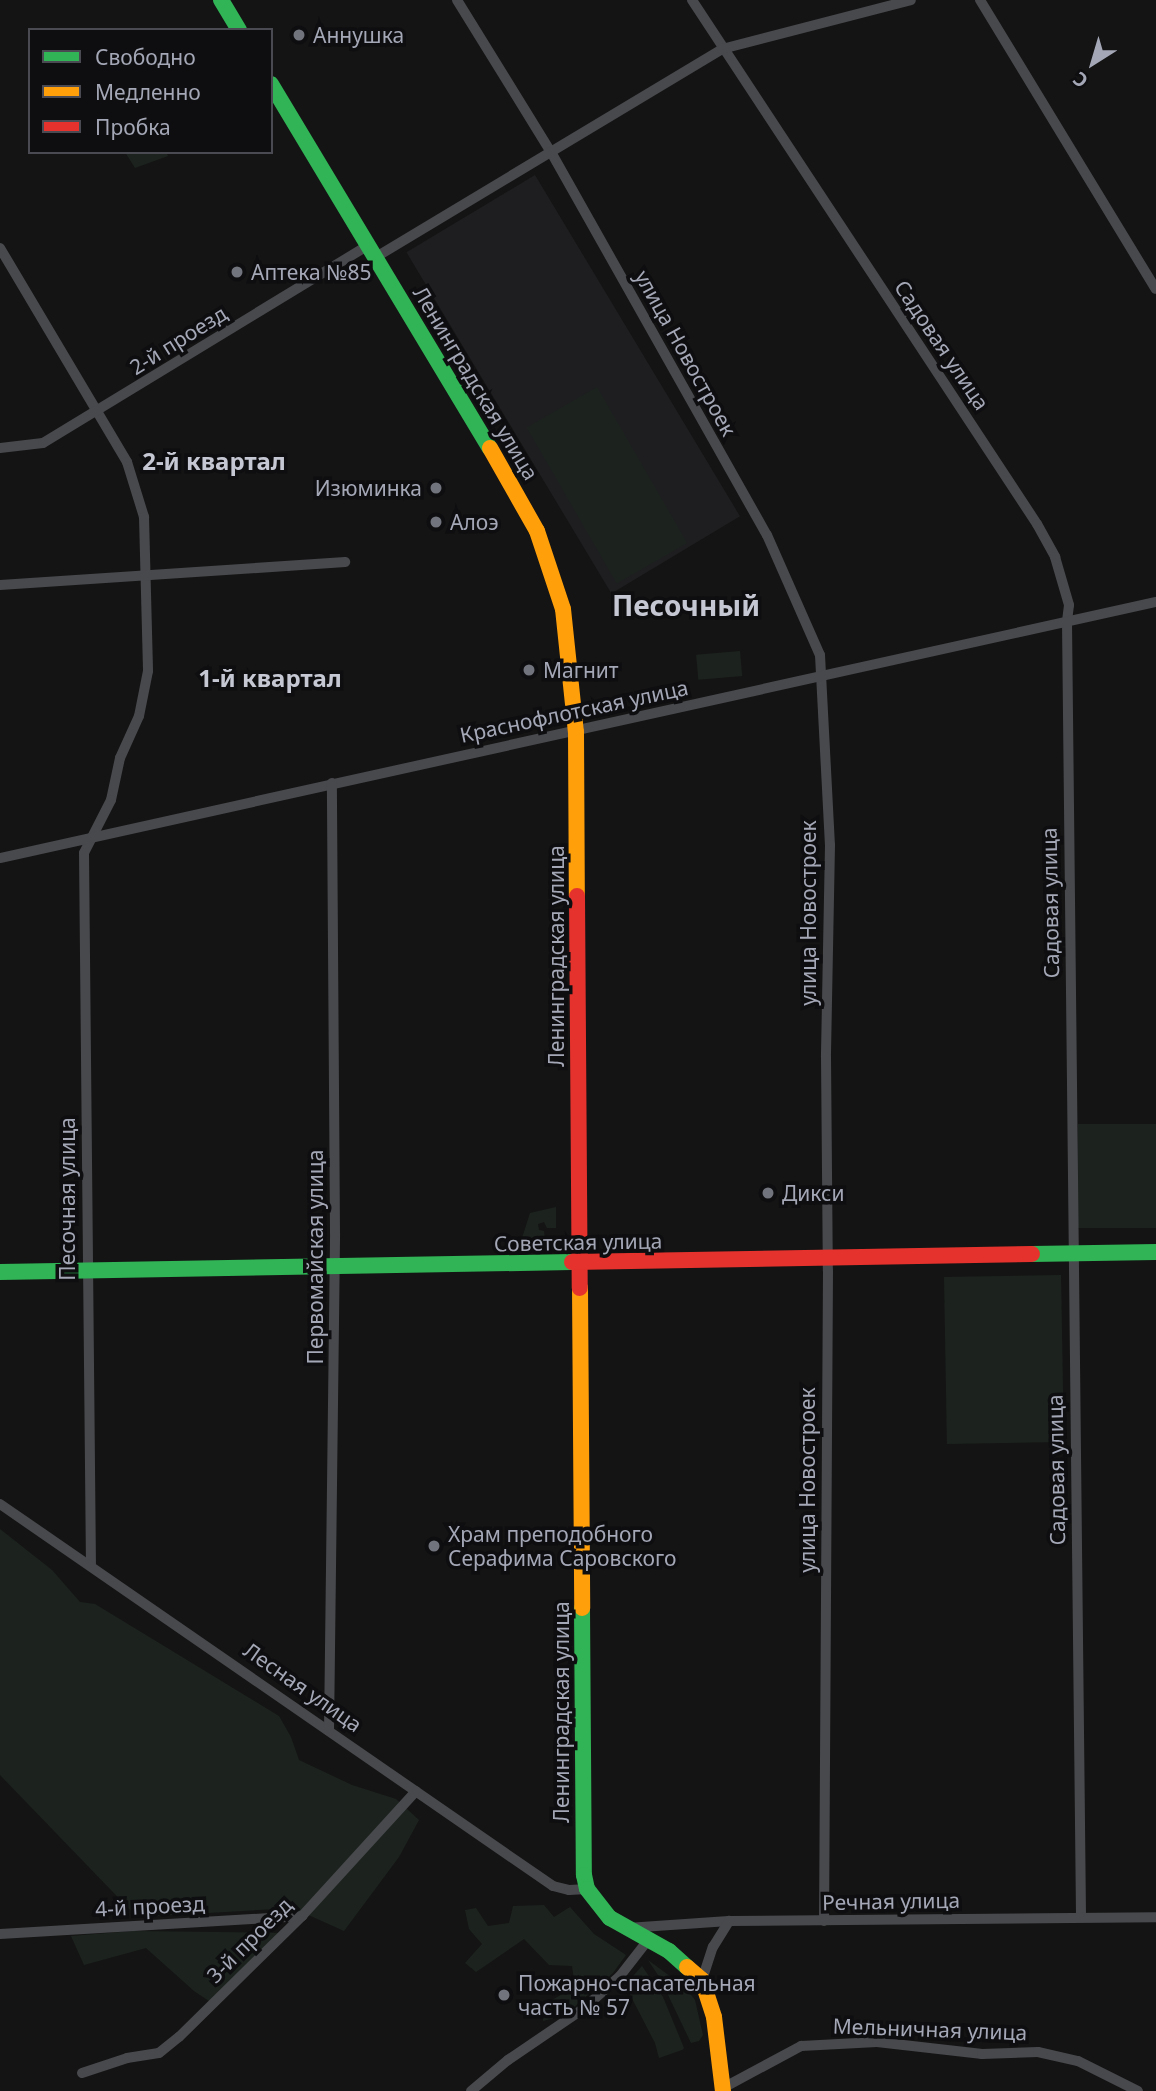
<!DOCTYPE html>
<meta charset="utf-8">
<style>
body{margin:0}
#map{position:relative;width:1156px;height:2091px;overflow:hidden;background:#141414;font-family:"Noto Sans",sans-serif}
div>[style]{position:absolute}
.built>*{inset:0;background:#1e1e20;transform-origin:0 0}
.green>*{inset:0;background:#1c231e;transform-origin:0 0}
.street>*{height:10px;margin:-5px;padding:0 5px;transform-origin:5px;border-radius:5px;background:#48494d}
.fast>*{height:16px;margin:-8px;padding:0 8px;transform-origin:8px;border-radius:8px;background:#30b455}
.slow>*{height:16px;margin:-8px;padding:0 8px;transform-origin:8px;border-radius:8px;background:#ff9f0a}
.jam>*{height:16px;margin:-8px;padding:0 8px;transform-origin:8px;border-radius:8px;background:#e5322d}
.dots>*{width:19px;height:19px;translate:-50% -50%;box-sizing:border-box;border:4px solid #0e0e10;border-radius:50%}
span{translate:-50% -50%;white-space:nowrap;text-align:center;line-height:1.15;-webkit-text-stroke:7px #0e0e10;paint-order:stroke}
.poi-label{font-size:21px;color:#a4a7b6}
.left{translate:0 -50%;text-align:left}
.right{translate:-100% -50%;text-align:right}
.street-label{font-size:21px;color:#a4a7b6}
.quarter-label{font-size:24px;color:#c5c7d2;font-weight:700}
.district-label{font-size:28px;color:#c5c7d2;font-weight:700}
.legend{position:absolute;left:28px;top:28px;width:245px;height:126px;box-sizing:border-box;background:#0e0e10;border:2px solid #4a4b52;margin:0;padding:9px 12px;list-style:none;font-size:21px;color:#a4a7b6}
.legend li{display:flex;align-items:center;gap:14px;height:35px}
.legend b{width:35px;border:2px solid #4a4b52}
.north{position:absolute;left:1058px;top:28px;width:70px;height:70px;-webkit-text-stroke:5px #0e0e10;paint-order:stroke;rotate:217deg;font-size:19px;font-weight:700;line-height:28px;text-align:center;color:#a4a7b6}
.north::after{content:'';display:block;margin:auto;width:24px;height:32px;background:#a4a7b6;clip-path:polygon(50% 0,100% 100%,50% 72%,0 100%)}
</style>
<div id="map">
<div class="built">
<i style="left:535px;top:175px;width:398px;height:150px;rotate:59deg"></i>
</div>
<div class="green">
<i style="clip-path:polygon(125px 152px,166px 152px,168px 156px,135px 168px)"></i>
<i style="left:597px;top:387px;width:180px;height:81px;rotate:60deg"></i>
<i style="left:740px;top:651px;width:25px;height:44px;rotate:85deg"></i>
<i style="left:1078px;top:1124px;width:78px;height:104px"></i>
<i style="clip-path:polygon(556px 1207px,556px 1228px,547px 1228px,544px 1222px,538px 1224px,539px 1230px,544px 1231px,545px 1241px,521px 1241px,530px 1213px)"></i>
<i style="left:1061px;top:1275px;width:167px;height:117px;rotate:89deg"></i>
<i style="clip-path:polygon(0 1529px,52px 1570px,80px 1602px,95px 1604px,279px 1716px,291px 1737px,299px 1760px,352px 1785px,396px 1799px,419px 1820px,399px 1857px,344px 1931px,293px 1908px,137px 1917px,0 1775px)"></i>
<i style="clip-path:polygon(544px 1905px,554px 1917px,570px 1907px,594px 1934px,626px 1955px,613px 1973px,565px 2015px,543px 2021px,543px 2005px,575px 1987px,572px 1966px,549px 1965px,524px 1939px,476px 1972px,465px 1963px,482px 1944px,469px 1929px,465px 1910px,476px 1908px,488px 1926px,509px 1923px,513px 1906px)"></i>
<i style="clip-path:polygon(133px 1931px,285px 1933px,212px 2003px,194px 1991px,146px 1948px,84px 1965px,71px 1936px)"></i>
<i style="clip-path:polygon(648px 1960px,686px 1988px,695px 2000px,703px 2035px,699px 2041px,691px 2043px,660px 1978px)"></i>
<i style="clip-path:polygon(642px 1966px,663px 1997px,684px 2048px,682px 2050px,659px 2058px,655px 2043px,625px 1985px)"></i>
</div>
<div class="street">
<i style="left:457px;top:0;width:179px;rotate:58.3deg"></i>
<i style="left:551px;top:152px;width:440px;rotate:60.6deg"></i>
<i style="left:767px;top:535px;width:131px;rotate:66.2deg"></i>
<i style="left:820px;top:655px;width:190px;rotate:87deg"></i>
<i style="left:830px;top:845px;width:212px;rotate:91.1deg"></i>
<i style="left:826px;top:1057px;width:214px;rotate:89.5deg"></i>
<i style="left:828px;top:1271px;width:650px;rotate:90.35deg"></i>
<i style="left:692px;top:0;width:627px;rotate:56.64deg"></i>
<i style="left:1037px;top:524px;width:38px;rotate:61deg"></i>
<i style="left:1055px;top:557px;width:50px;rotate:73.7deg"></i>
<i style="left:1069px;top:605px;width:17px;rotate:97deg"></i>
<i style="left:1067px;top:622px;width:1295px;rotate:89.38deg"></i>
<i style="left:980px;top:0;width:338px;rotate:58.7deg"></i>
<i style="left:0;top:248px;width:249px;rotate:59.3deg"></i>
<i style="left:127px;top:462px;width:58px;rotate:72.8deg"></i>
<i style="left:144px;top:517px;width:154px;rotate:88.5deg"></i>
<i style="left:148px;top:671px;width:46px;rotate:101.3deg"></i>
<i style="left:139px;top:716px;width:46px;rotate:114.3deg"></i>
<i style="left:120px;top:758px;width:43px;rotate:102.1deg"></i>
<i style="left:111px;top:800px;width:59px;rotate:117deg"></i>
<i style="left:84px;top:853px;width:711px;rotate:89.44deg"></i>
<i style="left:376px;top:257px;width:404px;rotate:-31deg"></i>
<i style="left:722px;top:49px;width:195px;rotate:-14.5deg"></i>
<i style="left:0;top:448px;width:43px;rotate:-6.6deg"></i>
<i style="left:43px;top:443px;width:381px;rotate:-31.3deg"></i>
<i style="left:0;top:585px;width:346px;rotate:-3.8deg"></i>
<i style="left:0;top:858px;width:1184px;rotate:-12.49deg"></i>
<i style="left:0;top:1504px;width:672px;rotate:34.64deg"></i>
<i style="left:553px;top:1886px;width:16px;rotate:14deg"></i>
<i style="left:569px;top:1890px;width:18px;rotate:-3deg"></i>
<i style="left:329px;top:1731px;width:498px;rotate:-89.3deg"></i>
<i style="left:335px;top:1233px;width:450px;rotate:-90.4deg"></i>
<i style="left:627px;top:1928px;width:102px;rotate:-3.9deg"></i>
<i style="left:729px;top:1921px;width:427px;rotate:-0.5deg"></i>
<i style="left:0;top:1934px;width:303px;rotate:-3.4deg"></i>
<i style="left:702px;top:1980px;width:35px;rotate:-72deg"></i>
<i style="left:713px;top:1947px;width:31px;rotate:-58deg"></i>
<i style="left:82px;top:2073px;width:47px;rotate:-18.4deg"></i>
<i style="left:127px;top:2058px;width:32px;rotate:-9deg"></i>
<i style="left:159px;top:2053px;width:26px;rotate:-39deg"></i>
<i style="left:179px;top:2037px;width:173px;rotate:-44.5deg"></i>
<i style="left:302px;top:1916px;width:169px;rotate:-47.6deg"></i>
<i style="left:723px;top:2088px;width:89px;rotate:-28.3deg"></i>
<i style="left:801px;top:2046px;width:76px;rotate:-3deg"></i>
<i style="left:877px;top:2042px;width:106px;rotate:6.5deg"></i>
<i style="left:982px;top:2054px;width:56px;rotate:-2deg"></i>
<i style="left:1038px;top:2052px;width:41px;rotate:12.7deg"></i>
<i style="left:1078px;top:2061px;width:67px;rotate:26.6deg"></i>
<i style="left:471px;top:2091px;width:48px;rotate:-40deg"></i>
<i style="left:508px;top:2060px;width:91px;rotate:-34.2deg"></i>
<i style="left:583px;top:2009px;width:50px;rotate:-41.7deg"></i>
<i style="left:620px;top:1976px;width:46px;rotate:-52.1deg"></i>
</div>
<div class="fast">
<i style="left:221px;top:0;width:35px;rotate:59deg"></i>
<i style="left:271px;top:84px;width:425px;rotate:59deg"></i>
<i style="left:1032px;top:1254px;width:124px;rotate:-0.9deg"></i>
<i style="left:0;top:1272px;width:572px;rotate:-1deg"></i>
<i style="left:582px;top:1608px;width:267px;rotate:89.6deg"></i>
<i style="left:584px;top:1875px;width:14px;rotate:78deg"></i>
<i style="left:587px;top:1889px;width:37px;rotate:52deg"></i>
<i style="left:610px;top:1918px;width:68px;rotate:29.2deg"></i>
<i style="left:669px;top:1951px;width:24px;rotate:42deg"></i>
</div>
<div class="slow">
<i style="left:490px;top:448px;width:95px;rotate:60.5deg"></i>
<i style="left:537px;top:531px;width:82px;rotate:71.6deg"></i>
<i style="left:563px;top:609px;width:124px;rotate:84deg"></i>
<i style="left:576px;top:732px;width:164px;rotate:89.7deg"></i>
<i style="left:580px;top:1288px;width:320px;rotate:89.6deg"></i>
<i style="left:687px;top:1967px;width:20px;rotate:41deg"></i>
<i style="left:702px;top:1980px;width:39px;rotate:72deg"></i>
<i style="left:714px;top:2017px;width:75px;rotate:83.1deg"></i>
</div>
<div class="jam">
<i style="left:577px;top:896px;width:392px;rotate:89.6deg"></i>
<i style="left:572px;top:1262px;width:460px;rotate:-1deg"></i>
</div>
<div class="dots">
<i style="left:299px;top:35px;background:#72747d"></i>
<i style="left:237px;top:272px;background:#72747d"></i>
<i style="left:436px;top:488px;background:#72747d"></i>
<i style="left:436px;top:522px;background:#72747d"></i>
<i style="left:529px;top:670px;background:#72747d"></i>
<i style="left:768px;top:1193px;background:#72747d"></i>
<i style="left:434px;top:1546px;background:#72747d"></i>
<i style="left:504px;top:1995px;background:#72747d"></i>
</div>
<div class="poi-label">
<span class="left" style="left:313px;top:35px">Аннушка</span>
<span class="left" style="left:251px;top:272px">Аптека №85</span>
<span class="right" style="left:422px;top:488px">Изюминка</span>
<span class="left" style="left:450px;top:522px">Алоэ</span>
<span class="left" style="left:543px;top:670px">Магнит</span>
<span class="left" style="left:782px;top:1193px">Дикси</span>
<span class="left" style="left:448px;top:1546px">Храм преподобного<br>Серафима Саровского</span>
<span class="left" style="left:518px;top:1995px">Пожарно-спасательная<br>часть № 57</span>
</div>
<div class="street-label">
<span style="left:178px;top:340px;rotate:-32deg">2-й проезд</span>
<span style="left:942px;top:345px;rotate:56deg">Садовая улица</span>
<span style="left:686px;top:353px;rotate:61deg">улица Новостроек</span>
<span style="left:476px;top:383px;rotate:59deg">Ленинградская улица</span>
<span style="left:574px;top:711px;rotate:-12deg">Краснофлотская улица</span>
<span style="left:1050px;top:903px;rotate:-91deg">Садовая улица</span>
<span style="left:808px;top:913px;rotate:-90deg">улица Новостроек</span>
<span style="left:556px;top:956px;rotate:-90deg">Ленинградская улица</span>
<span style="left:67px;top:1199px;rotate:-90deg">Песочная улица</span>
<span style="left:578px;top:1242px;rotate:-1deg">Советская улица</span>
<span style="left:315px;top:1257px;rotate:-90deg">Первомайская улица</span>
<span style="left:1056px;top:1470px;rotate:-91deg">Садовая улица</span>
<span style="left:807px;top:1480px;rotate:-90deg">улица Новостроек</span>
<span style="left:303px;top:1687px;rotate:35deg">Лесная улица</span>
<span style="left:561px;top:1712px;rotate:-90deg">Ленинградская улица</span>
<span style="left:891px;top:1901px;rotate:-1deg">Речная улица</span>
<span style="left:150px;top:1906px;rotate:-3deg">4-й проезд</span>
<span style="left:249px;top:1940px;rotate:-45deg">3-й проезд</span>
<span style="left:930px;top:2029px;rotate:2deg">Мельничная улица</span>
</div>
<div class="quarter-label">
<span style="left:214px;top:461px">2-й квартал</span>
<span style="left:270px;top:678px">1-й квартал</span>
</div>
<div class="district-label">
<span style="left:686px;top:605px">Песочный</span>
</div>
<ul class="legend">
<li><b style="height:9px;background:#30b455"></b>Свободно</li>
<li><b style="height:9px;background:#ff9f0a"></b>Медленно</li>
<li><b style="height:9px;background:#e5322d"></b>Пробка</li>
</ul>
<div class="north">С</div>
</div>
